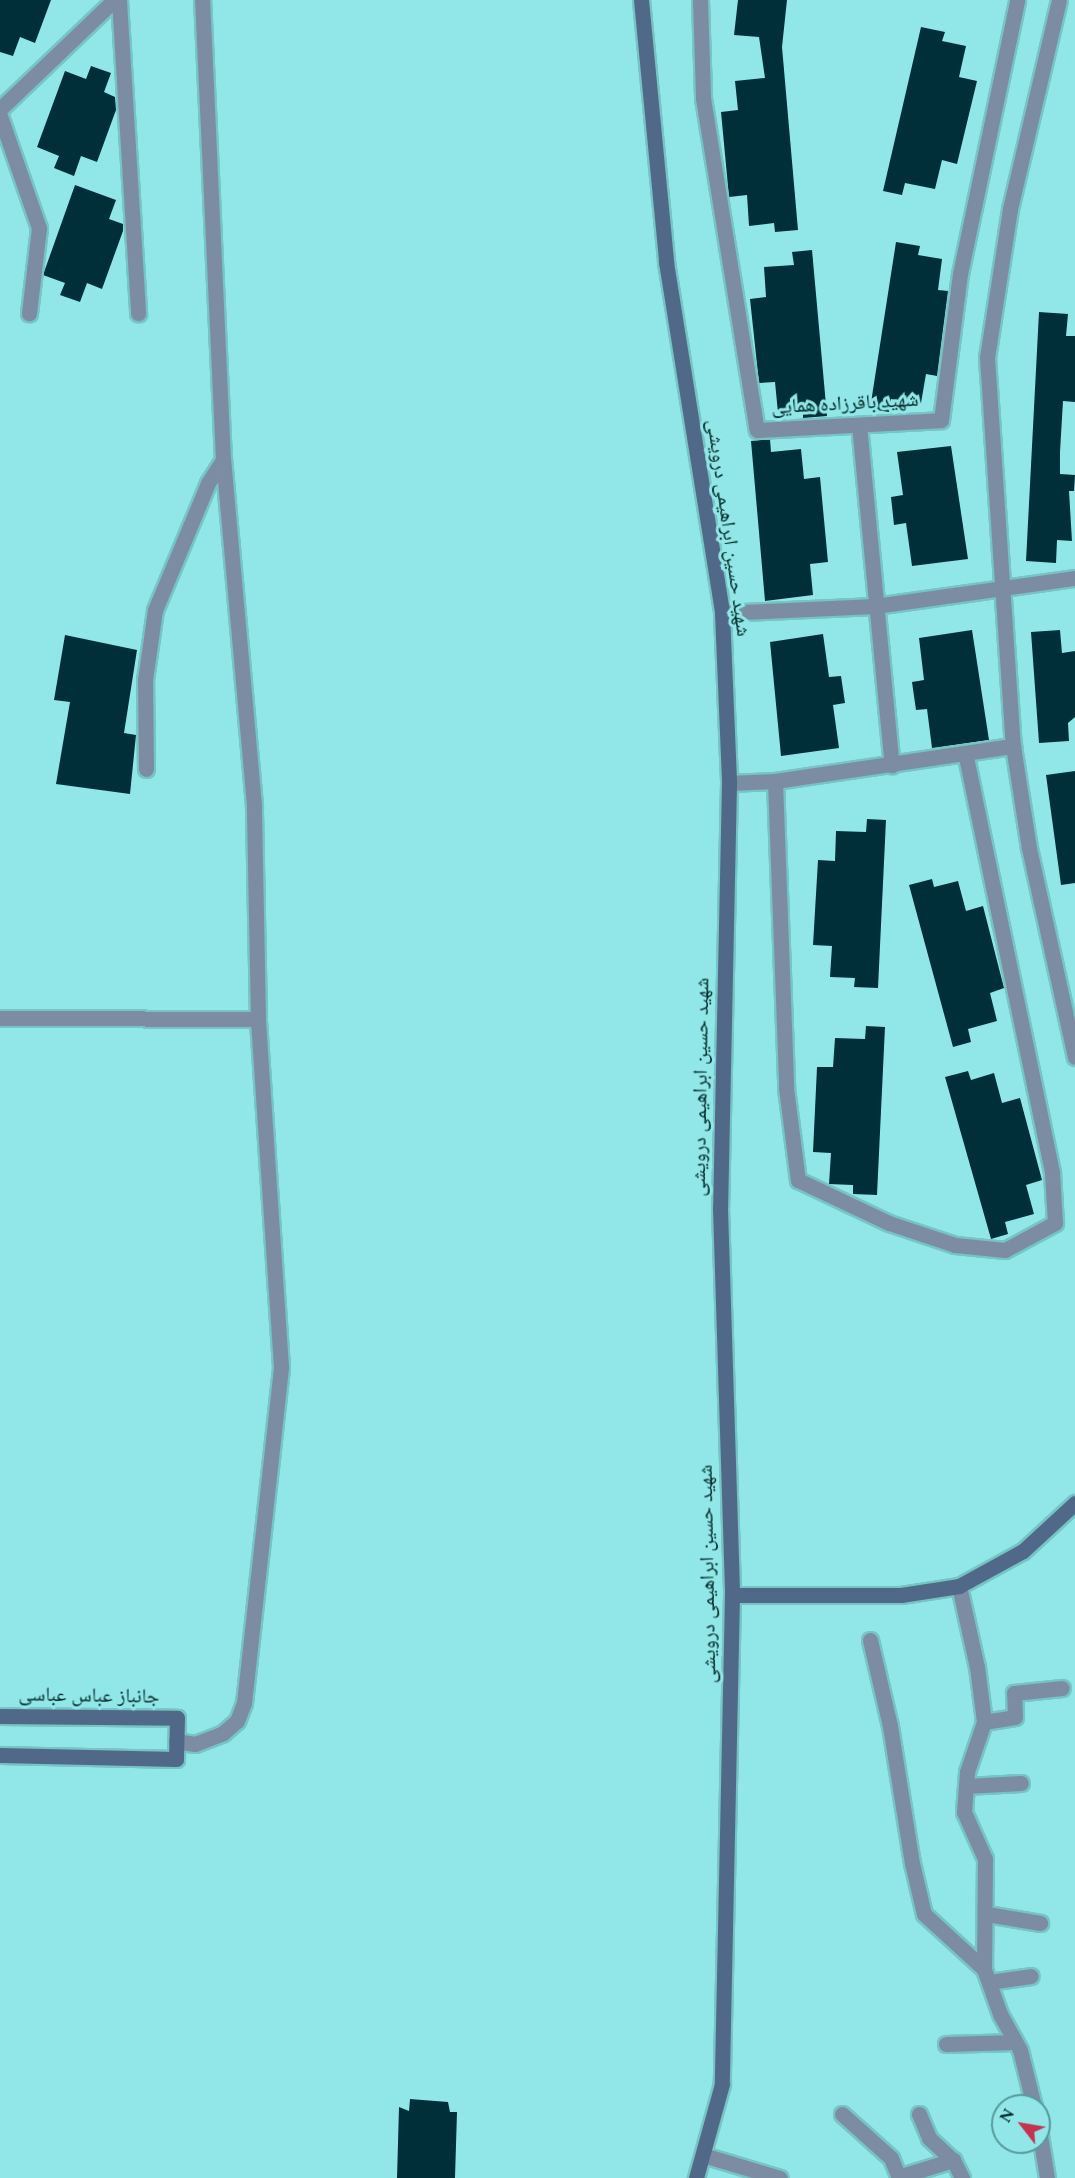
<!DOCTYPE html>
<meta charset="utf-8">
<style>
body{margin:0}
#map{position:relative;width:1075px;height:2178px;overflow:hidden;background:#91e7e7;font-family:Spectral,"Noto Naskh Arabic",serif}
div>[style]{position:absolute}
.building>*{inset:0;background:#002f39}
.roads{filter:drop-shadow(2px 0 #77c4c5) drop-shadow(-2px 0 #77c4c5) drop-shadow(0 2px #77c4c5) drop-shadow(0 -2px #77c4c5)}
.street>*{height:15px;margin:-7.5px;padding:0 7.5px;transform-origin:7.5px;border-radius:7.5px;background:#7c8da3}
.secondary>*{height:15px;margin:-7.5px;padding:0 7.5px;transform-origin:7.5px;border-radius:7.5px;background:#516989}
span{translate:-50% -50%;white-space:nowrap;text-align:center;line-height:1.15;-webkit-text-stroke:6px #91e7e7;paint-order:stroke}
.street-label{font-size:20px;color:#012728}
.north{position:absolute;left:991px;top:2094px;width:60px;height:60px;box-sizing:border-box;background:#91e7e7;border:2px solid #579a9b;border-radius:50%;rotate:301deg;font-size:16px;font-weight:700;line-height:24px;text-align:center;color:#012728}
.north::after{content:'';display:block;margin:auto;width:21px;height:27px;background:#c5344e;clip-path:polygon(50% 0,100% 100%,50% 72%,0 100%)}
</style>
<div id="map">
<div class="building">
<i style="clip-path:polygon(0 0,51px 0,35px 43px,20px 37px,13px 56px,0 52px)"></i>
<i style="clip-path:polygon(738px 0,787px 0,782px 47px,798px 230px,775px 232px,774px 223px,749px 226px,747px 195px,729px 197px,721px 112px,738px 110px,735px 81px,765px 78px,759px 37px,734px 35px)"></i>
<i style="clip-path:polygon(921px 27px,945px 32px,942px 41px,966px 46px,959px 77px,977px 81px,957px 164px,942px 160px,935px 189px,905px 183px,902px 195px,883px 191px)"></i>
<i style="clip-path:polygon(91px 66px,111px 73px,104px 92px,115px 97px,116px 110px,97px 162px,81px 156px,74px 176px,54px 168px,59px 156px,37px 147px,65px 71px,86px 79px)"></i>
<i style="clip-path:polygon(75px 185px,116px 200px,109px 219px,123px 224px,123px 231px,102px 289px,87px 283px,80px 302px,60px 295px,65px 283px,43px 275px)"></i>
<i style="clip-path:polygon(896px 242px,920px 246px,918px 255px,942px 259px,938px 290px,948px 291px,937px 376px,926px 374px,921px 403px,891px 399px,889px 412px,870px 409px)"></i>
<i style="clip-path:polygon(812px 250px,827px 416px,803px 418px,803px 411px,778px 413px,775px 382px,759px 383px,750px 299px,766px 297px,764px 267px,794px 265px,792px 252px)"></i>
<i style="clip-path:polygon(1039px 312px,1068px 314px,1066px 336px,1075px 336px,1075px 402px,1063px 401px,1060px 452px,1060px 474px,1075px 475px,1074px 491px,1069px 491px,1072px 541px,1057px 540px,1056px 563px,1026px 561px)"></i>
<i style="clip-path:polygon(770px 439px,771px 452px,801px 449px,804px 479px,820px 477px,828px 562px,810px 564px,813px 595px,765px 601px,751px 441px)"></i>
<i style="clip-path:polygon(951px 446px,968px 559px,912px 566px,906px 523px,894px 525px,891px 497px,903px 495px,897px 452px)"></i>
<i style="clip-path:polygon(972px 630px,989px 740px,932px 748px,927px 709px,916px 710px,912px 682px,924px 680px,919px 638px)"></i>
<i style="clip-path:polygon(1060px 630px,1062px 653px,1075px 651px,1075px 717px,1068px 723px,1069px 741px,1039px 743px,1031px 632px)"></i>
<i style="clip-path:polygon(823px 634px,829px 677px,841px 676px,845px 703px,833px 705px,839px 748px,781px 756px,770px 642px)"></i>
<i style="clip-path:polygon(65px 635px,137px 650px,124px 733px,136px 735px,130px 794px,56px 784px,70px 702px,54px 700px)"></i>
<i style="clip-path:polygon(1075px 771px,1075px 883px,1061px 885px,1046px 775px)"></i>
<i style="clip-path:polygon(867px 819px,886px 820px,878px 988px,854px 987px,855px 978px,830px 977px,832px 946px,813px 945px,818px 860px,835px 861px,836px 831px,866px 832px)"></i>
<i style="clip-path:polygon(932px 879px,934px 887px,958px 881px,966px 911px,983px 906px,1004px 988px,990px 993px,997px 1021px,968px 1029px,971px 1042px,953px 1047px,909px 885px)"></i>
<i style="clip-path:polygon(866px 1026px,885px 1027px,877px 1195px,853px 1194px,853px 1185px,829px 1184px,831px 1153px,813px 1152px,817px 1067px,833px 1067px,835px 1038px,865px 1039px)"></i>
<i style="clip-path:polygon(968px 1071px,971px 1080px,994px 1073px,1002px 1103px,1020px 1098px,1042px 1180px,1026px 1185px,1034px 1214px,1005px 1222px,1008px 1234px,991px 1239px,945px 1077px)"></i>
<i style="clip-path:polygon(410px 2099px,448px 2102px,450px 2112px,457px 2112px,455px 2178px,397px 2178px,399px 2107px,409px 2111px)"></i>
</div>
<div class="roads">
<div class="street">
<i style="left:119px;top:0;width:314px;rotate:86.5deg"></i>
<i style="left:700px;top:0;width:98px;rotate:88.2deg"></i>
<i style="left:703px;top:98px;width:336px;rotate:80.8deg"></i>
<i style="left:757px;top:430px;width:184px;rotate:-3.1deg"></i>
<i style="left:941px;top:420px;width:147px;rotate:-82.6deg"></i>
<i style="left:960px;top:274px;width:280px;rotate:-78.2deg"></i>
<i style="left:1059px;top:0;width:215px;rotate:103.2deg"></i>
<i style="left:1010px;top:209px;width:150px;rotate:98.8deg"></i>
<i style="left:987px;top:357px;width:390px;rotate:86.2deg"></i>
<i style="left:1013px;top:746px;width:103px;rotate:81.1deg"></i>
<i style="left:1029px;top:848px;width:214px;rotate:77.6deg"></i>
<i style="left:0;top:109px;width:158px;rotate:-43.7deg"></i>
<i style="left:0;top:116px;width:119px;rotate:70.8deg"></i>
<i style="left:39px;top:228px;width:86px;rotate:96.7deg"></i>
<i style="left:859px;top:425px;width:342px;rotate:84.5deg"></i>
<i style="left:722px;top:613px;width:153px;rotate:-2.6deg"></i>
<i style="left:875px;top:606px;width:202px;rotate:-8deg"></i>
<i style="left:146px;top:769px;width:89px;rotate:-90.6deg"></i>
<i style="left:145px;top:680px;width:71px;rotate:-81.9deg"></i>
<i style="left:155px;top:610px;width:138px;rotate:-67.3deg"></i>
<i style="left:208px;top:483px;width:27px;rotate:-57deg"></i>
<i style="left:775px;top:781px;width:307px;rotate:87.9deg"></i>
<i style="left:786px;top:1088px;width:93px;rotate:82.6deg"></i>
<i style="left:798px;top:1180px;width:101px;rotate:25.3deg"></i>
<i style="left:889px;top:1223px;width:70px;rotate:18.4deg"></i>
<i style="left:955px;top:1245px;width:50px;rotate:5.7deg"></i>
<i style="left:1005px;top:1250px;width:57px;rotate:-28.4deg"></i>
<i style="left:1055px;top:1223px;width:51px;rotate:-93.4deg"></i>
<i style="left:1052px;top:1172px;width:425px;rotate:-101.7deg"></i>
<i style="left:729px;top:783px;width:46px;rotate:-2.5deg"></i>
<i style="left:775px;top:781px;width:241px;rotate:-8.4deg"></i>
<i style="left:0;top:1018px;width:258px;rotate:0.2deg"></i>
<i style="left:959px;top:1586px;width:83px;rotate:77.5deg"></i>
<i style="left:977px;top:1667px;width:55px;rotate:82.7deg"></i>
<i style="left:984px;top:1722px;width:53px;rotate:108.8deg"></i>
<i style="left:967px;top:1772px;width:40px;rotate:94.3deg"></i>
<i style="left:964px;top:1812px;width:51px;rotate:65.9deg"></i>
<i style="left:985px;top:1859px;width:110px;rotate:90.5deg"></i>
<i style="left:984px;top:1969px;width:48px;rotate:70.4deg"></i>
<i style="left:1000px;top:2014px;width:41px;rotate:60.9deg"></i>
<i style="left:1020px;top:2050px;width:58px;rotate:76deg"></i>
<i style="left:870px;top:1640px;width:88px;rotate:76.9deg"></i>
<i style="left:890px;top:1726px;width:139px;rotate:80.9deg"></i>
<i style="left:912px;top:1863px;width:52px;rotate:76.8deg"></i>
<i style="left:924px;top:1914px;width:81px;rotate:42.5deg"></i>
<i style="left:984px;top:1722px;width:31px;rotate:-9deg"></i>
<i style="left:1015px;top:1717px;width:24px;rotate:-92deg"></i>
<i style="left:1014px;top:1693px;width:48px;rotate:-5.9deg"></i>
<i style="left:176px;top:1741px;width:19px;rotate:9deg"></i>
<i style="left:195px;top:1744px;width:30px;rotate:-21deg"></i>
<i style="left:223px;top:1733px;width:18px;rotate:-41deg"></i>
<i style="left:237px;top:1721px;width:19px;rotate:-69deg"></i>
<i style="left:244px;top:1703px;width:338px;rotate:-83.7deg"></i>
<i style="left:281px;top:1367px;width:349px;rotate:-93.8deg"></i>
<i style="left:258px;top:1019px;width:214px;rotate:-91.1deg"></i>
<i style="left:254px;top:805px;width:346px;rotate:-95.1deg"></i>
<i style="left:223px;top:460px;width:460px;rotate:-92.6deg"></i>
<i style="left:966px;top:1786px;width:55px;rotate:-3.1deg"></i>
<i style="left:987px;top:1914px;width:54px;rotate:9.6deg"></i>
<i style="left:989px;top:1982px;width:42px;rotate:-8.1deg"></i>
<i style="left:946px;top:2044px;width:69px;rotate:-1.7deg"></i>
<i style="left:842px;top:2114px;width:66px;rotate:41.9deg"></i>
<i style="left:891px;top:2158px;width:22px;rotate:68deg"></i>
<i style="left:919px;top:2114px;width:26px;rotate:67deg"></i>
<i style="left:929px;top:2138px;width:33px;rotate:43deg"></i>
<i style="left:953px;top:2160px;width:20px;rotate:63deg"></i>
<i style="left:1039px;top:2129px;width:50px;rotate:80.7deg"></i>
<i style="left:703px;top:2155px;width:80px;rotate:16.6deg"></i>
<i style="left:898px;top:2177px;width:58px;rotate:-17.2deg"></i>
</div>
<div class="secondary">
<i style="left:641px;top:0;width:263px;rotate:84.5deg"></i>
<i style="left:666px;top:262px;width:355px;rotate:80.9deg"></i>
<i style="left:722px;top:613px;width:170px;rotate:87.6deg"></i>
<i style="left:729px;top:783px;width:425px;rotate:91.2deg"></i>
<i style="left:720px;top:1208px;width:387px;rotate:88.2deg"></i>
<i style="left:732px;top:1595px;width:489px;rotate:91.2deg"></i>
<i style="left:722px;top:2084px;width:98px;rotate:105.5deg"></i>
<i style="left:732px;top:1595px;width:169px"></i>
<i style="left:901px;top:1595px;width:59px;rotate:-8.8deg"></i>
<i style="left:959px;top:1586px;width:73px;rotate:-28.7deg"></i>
<i style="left:1023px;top:1551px;width:71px;rotate:-42.7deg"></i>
<i style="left:0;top:1716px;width:177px;rotate:0.6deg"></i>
<i style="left:177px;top:1718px;width:41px;rotate:91.4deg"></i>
<i style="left:176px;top:1759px;width:176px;rotate:-178.7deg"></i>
</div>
</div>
<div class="street-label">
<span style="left:845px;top:404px;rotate:-3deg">شهید باقرزاده همایی</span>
<span style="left:728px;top:528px;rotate:82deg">شهید حسین ابراهیمی درویشی</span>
<span style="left:701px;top:1087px;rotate:-89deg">شهید حسین ابراهیمی درویشی</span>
<span style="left:708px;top:1574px;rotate:-91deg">شهید حسین ابراهیمی درویشی</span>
<span style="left:89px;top:1696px;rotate:1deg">جانباز عباس عباسی</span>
</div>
<div class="north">N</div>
</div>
